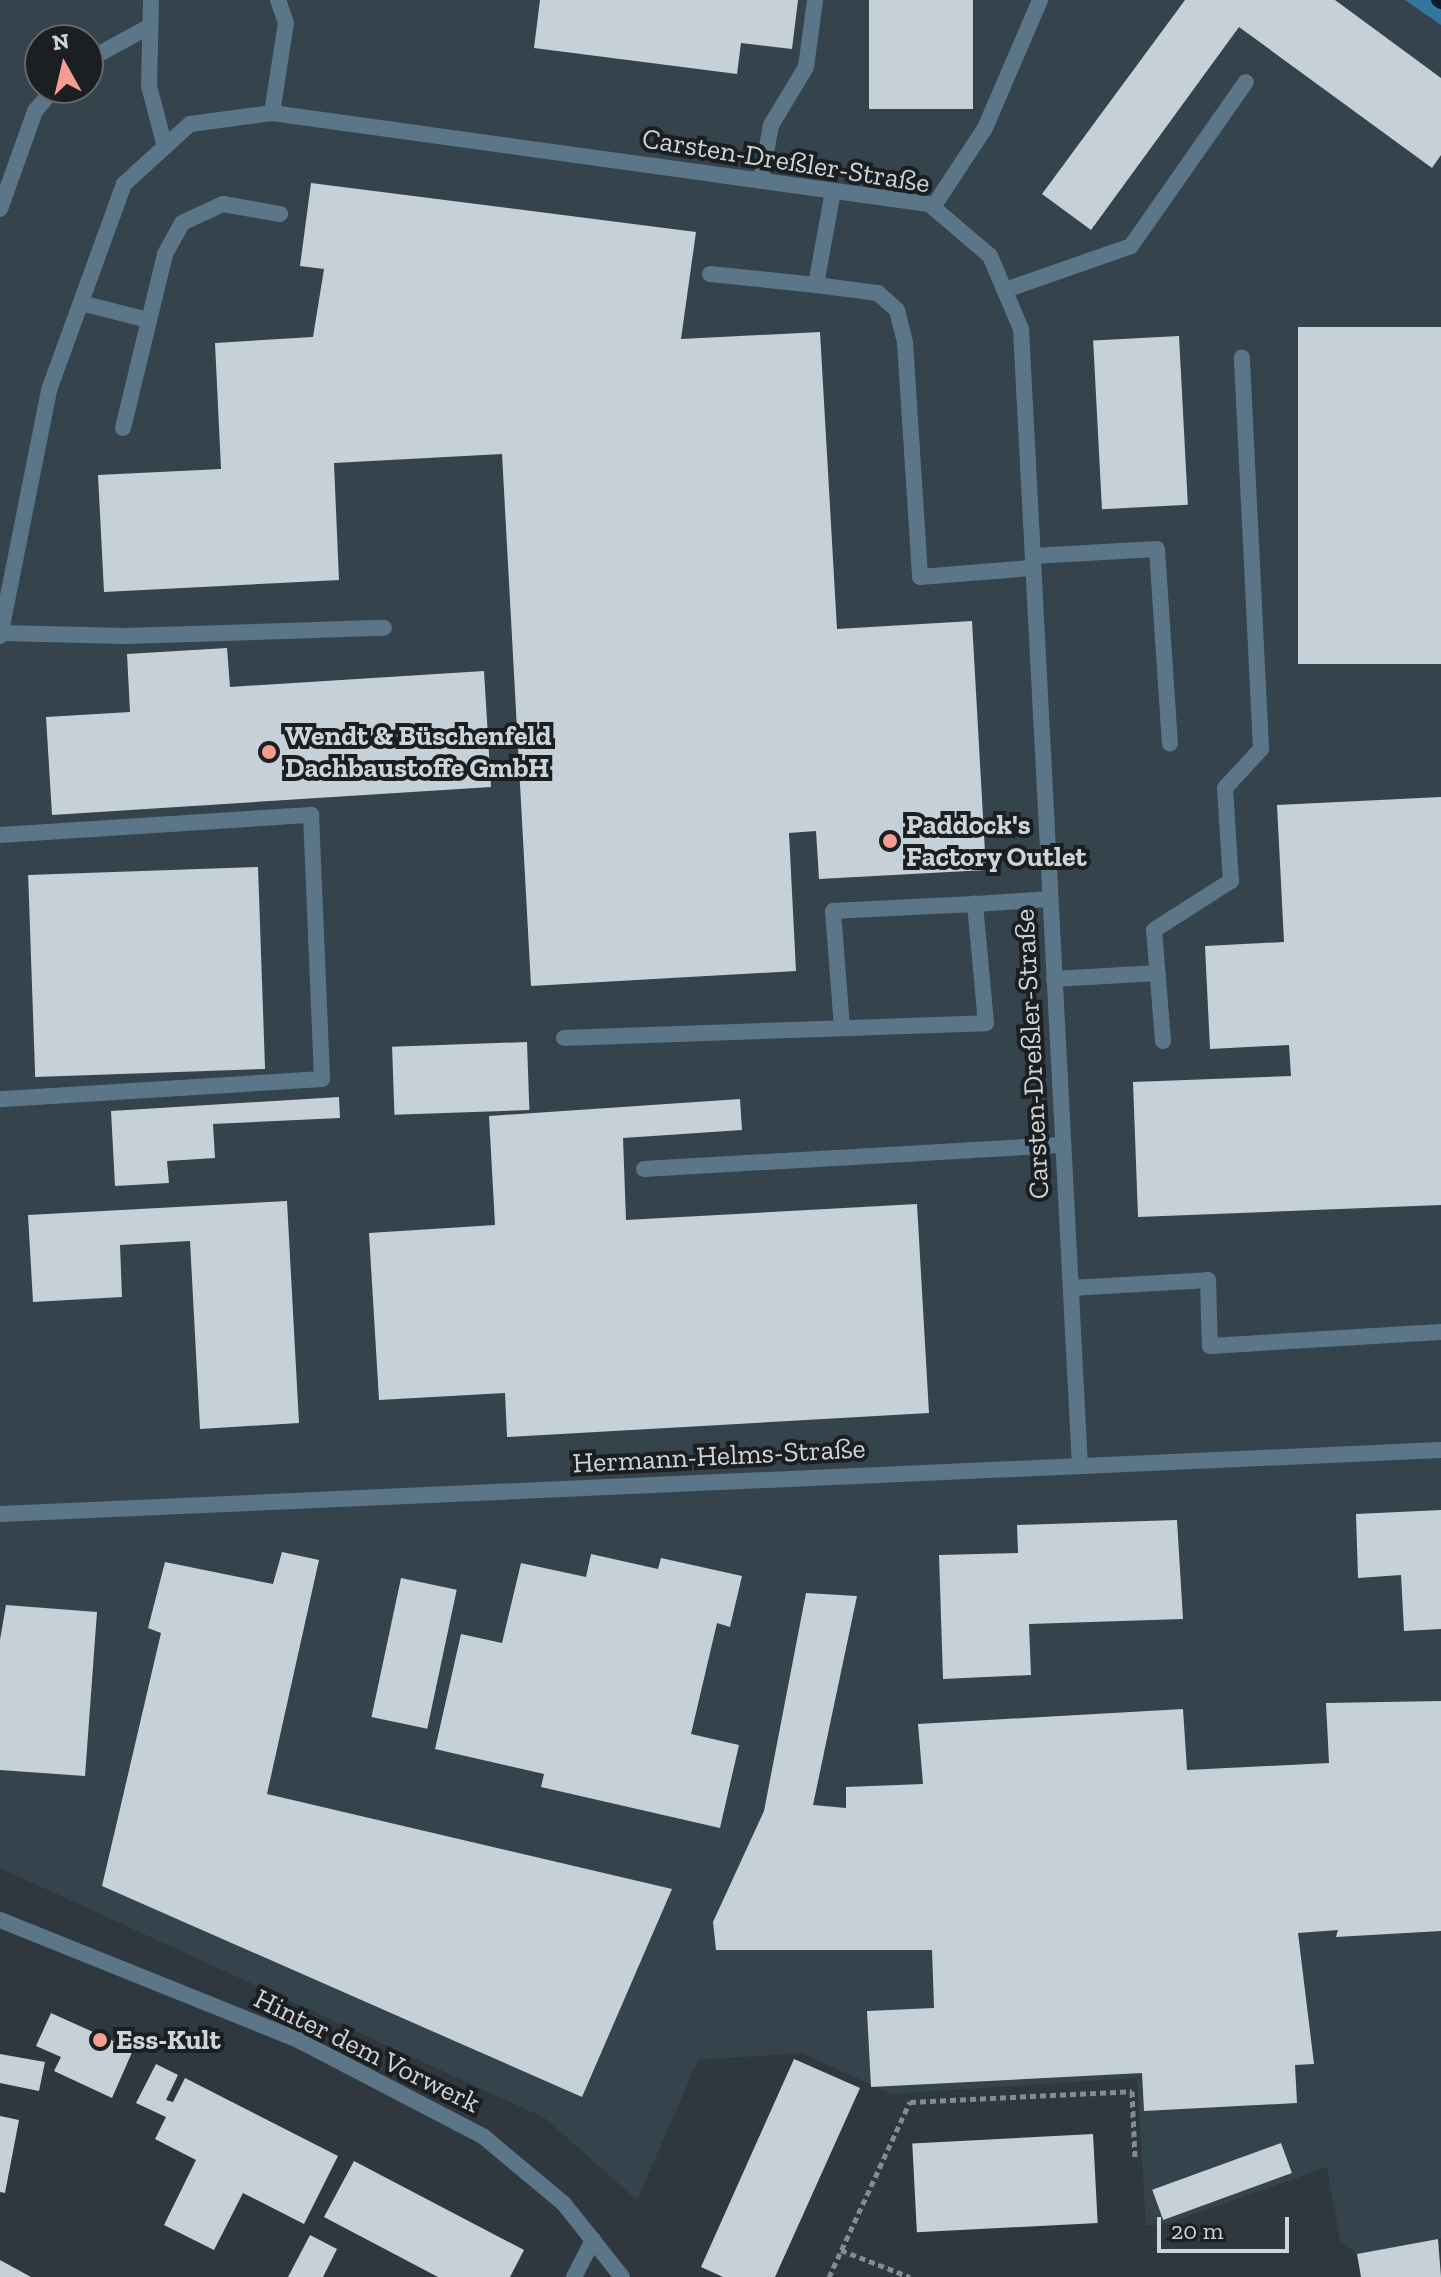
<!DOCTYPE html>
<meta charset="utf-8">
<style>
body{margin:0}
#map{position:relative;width:1441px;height:2277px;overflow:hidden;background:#30383f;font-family:"Zilla Slab",serif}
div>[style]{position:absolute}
.built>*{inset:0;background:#35434d}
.forest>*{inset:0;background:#3376a0}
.stream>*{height:14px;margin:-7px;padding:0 7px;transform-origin:7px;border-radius:7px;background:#091e2c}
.building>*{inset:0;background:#c5d0d8;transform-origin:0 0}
.path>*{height:5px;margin-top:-2.5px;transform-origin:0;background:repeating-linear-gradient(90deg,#858b91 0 6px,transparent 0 10px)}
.service>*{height:16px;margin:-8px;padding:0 8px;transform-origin:8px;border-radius:8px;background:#5b7688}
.minor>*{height:16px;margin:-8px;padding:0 8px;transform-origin:8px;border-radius:8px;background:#5b7688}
.tertiary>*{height:16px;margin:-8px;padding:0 8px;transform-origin:8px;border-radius:8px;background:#5b7688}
.dots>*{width:22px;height:22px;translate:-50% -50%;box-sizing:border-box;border:4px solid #1b1f22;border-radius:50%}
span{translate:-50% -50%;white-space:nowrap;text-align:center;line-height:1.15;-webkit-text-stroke:8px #1b1f22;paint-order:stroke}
.street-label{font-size:28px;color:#cfd4d8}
.poi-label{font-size:28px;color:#cfd4d8;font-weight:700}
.left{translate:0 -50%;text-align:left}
.north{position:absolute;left:24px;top:24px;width:80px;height:80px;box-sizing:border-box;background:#1b1f22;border:2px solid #63676b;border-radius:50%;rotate:352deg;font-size:22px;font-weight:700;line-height:32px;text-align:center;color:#cfd4d8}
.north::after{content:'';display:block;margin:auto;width:28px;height:36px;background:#f59d8f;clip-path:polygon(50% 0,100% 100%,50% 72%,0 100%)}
.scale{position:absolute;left:1157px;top:2217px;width:132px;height:36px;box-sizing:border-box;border:4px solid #cfd4d8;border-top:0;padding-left:10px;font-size:24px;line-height:28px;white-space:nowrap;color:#cfd4d8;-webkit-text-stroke:6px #1b1f22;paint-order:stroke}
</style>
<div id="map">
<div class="built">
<i style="clip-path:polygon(evenodd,0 0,1419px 0,1441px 16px,1441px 2238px,1357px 2254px,1340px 2240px,1327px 2167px,1163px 2225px,1146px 2225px,1137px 2078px,891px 2094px,802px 2053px,698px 2060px,637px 2200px,545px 2118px,0 1868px,0 0,40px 40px,88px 40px,88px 88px,40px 88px,40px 40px)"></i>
</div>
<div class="forest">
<i style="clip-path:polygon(1405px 0,1441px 0,1441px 25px)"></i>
</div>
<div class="stream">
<i style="left:1438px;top:0;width:4px;rotate:34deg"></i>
</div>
<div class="building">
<i style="clip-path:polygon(540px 0,798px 0,792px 49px,741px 43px,737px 74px,534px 48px)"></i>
<i style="left:869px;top:0;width:104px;height:109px"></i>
<i style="clip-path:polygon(1185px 0,1335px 0,1441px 78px,1441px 155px,1432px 168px,1239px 27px,1091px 230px,1042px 194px)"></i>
<i style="clip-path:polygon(311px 183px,696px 232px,681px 339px,820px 332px,837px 629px,972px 621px,986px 870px,819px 879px,816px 831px,789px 833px,796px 971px,531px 986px,502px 454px,334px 463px,339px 580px,104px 592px,98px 475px,221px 469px,215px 343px,313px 337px,324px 269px,300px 266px)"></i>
<i style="left:1441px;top:327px;width:337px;height:143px;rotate:90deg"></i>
<i style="left:1179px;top:336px;width:169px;height:86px;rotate:87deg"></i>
<i style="clip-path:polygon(227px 648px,230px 687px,484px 671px,491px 787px,52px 815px,46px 717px,130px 712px,127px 654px)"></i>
<i style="clip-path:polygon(1441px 797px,1441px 1205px,1138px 1217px,1133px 1082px,1291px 1076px,1289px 1045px,1210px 1049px,1205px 946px,1284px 942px,1277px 805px)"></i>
<i style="left:258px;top:867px;width:202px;height:230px;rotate:88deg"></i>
<i style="left:527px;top:1042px;width:68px;height:135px;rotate:88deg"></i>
<i style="clip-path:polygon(339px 1097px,340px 1118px,213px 1124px,215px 1158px,167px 1161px,169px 1183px,115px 1186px,111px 1111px)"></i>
<i style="clip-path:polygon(740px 1099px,742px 1130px,623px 1138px,626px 1220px,917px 1204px,929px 1413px,507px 1437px,505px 1393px,379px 1400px,369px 1233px,495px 1225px,489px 1116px)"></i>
<i style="clip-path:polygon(287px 1201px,299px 1423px,200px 1429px,190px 1241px,120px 1245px,122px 1297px,33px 1302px,28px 1215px)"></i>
<i style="clip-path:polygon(1441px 1510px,1441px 1629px,1404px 1631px,1401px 1575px,1358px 1578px,1356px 1514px)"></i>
<i style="clip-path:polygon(1177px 1520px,1183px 1619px,1029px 1624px,1031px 1675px,943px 1679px,939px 1555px,1018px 1553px,1017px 1525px)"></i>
<i style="clip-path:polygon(282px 1552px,319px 1560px,267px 1794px,672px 1889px,582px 2097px,102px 1886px,161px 1633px,148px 1628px,165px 1562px,273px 1584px)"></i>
<i style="clip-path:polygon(591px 1554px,658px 1569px,661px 1558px,742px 1576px,730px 1627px,717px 1623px,691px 1734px,739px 1745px,720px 1828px,541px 1787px,544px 1774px,435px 1749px,461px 1634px,502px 1643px,521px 1563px,586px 1577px)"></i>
<i style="left:401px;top:1578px;width:57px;height:142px;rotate:12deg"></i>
<i style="clip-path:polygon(806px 1593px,857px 1596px,813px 1805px,846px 1808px,846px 1787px,923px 1784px,918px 1724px,1183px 1709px,1187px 1770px,1329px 1763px,1326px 1703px,1441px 1701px,1441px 1931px,1336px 1937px,1338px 1930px,1298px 1933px,1314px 2064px,1295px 2065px,1297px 2103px,1144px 2111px,1142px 2073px,871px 2087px,867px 2011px,934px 2008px,932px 1950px,716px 1950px,713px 1922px,764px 1811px)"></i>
<i style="clip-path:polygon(6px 1605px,97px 1612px,85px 1776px,0 1770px,0 1640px)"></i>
<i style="clip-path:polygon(51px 2013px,133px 2050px,112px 2098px,54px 2071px,61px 2057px,36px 2046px)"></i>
<i style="clip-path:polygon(0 2054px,45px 2062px,39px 2091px,0 2083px)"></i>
<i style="clip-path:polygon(794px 2059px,860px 2088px,775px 2277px,723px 2277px,701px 2267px)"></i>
<i style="clip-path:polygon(156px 2064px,178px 2075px,166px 2100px,173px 2102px,185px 2078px,338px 2156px,304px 2224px,243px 2193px,214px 2250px,164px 2225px,196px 2160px,155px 2139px,166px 2117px,136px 2103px)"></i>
<i style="clip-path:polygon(0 2116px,19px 2120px,5px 2193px,0 2192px)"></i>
<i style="left:1093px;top:2134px;width:89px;height:181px;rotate:87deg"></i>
<i style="left:1281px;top:2143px;width:32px;height:137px;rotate:70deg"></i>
<i style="clip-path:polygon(354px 2161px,524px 2250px,510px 2277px,438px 2277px,324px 2217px)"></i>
<i style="clip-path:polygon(310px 2235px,337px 2249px,323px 2277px,288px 2277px)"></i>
<i style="clip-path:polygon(1438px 2239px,1441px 2277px,1361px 2277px,1357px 2254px)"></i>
<i style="clip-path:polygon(0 2260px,31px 2277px,0 2277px)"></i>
</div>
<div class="path">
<i style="left:841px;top:2250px;width:74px;rotate:21.4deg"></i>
<i style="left:829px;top:2277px;width:193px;rotate:-65.2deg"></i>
<i style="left:910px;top:2102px;width:222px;rotate:-2.8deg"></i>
<i style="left:1132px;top:2091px;width:66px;rotate:87.4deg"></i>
</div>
<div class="service">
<i style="left:151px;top:0;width:86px;rotate:91.3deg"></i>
<i style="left:149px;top:86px;width:63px;rotate:75.3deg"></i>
<i style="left:88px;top:60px;width:71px;rotate:-28.7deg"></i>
<i style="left:272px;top:113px;width:91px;rotate:-81.2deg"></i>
<i style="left:286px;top:23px;width:24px;rotate:-109deg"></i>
<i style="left:761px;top:181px;width:57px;rotate:-79.9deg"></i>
<i style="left:771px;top:125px;width:68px;rotate:-58.9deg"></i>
<i style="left:806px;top:67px;width:68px;rotate:-82.3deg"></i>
<i style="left:833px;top:191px;width:96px;rotate:100.3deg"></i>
<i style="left:816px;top:285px;width:63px;rotate:7.4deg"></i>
<i style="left:878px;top:293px;width:25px;rotate:42deg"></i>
<i style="left:897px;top:310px;width:34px;rotate:76deg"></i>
<i style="left:905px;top:343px;width:234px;rotate:86.3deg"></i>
<i style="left:920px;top:577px;width:113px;rotate:-4.6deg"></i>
<i style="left:933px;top:207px;width:95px;rotate:-56.6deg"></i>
<i style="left:985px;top:128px;width:139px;rotate:-66.7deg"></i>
<i style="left:0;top:209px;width:104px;rotate:-70.3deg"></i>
<i style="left:35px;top:111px;width:30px;rotate:-49deg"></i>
<i style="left:710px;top:274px;width:107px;rotate:5.9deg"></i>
<i style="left:1005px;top:290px;width:133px;rotate:-19.2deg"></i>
<i style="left:1131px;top:246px;width:200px;rotate:-55deg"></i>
<i style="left:81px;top:303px;width:69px;rotate:14.2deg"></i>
<i style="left:123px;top:428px;width:179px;rotate:-76.4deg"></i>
<i style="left:165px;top:254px;width:35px;rotate:-61deg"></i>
<i style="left:182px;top:223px;width:45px;rotate:-24.9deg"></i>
<i style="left:223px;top:204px;width:58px;rotate:10deg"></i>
<i style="left:1033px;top:556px;width:124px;rotate:-3.2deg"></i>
<i style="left:1157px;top:549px;width:195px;rotate:86.2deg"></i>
<i style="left:0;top:633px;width:125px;rotate:1.4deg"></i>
<i style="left:125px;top:636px;width:259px;rotate:-1.8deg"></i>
<i style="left:0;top:835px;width:312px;rotate:-3.7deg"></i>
<i style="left:311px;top:815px;width:264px;rotate:87.6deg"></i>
<i style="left:322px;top:1079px;width:323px;rotate:176.4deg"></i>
<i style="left:1054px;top:979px;width:104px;rotate:-3.3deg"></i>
<i style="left:842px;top:1028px;width:117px;rotate:-94.4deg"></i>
<i style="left:833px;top:911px;width:142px;rotate:-2.8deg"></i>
<i style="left:564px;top:1038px;width:422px;rotate:-2deg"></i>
<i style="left:986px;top:1023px;width:120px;rotate:-95.3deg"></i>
<i style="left:975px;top:904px;width:75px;rotate:-3.8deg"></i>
<i style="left:1163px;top:1041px;width:111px;rotate:-94.6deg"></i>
<i style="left:1154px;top:930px;width:91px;rotate:-32.5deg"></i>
<i style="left:1231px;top:881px;width:93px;rotate:-93.7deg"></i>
<i style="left:1225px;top:788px;width:53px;rotate:-47.3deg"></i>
<i style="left:1261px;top:749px;width:392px;rotate:-92.8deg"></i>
<i style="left:644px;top:1169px;width:420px;rotate:-3.3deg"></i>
<i style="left:1071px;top:1288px;width:137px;rotate:-3.3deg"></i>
<i style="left:1208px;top:1280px;width:66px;rotate:88.3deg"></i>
<i style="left:1210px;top:1346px;width:231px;rotate:-3.5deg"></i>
</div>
<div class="minor">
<i style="left:0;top:636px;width:251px;rotate:-78.7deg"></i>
<i style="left:49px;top:390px;width:219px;rotate:-70deg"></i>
<i style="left:124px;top:184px;width:89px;rotate:-42.3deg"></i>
<i style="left:190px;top:124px;width:83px;rotate:-7.6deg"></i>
<i style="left:272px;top:113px;width:663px;rotate:7.89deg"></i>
<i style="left:929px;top:204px;width:80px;rotate:40.4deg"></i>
<i style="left:990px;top:256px;width:79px;rotate:67deg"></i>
<i style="left:1021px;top:329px;width:1138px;rotate:87.03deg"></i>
<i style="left:0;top:1920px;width:321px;rotate:21.9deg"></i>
<i style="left:298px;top:2040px;width:210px;rotate:27.5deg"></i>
<i style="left:484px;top:2137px;width:104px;rotate:39.9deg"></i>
<i style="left:564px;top:2204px;width:93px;rotate:51.5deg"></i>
<i style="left:574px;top:2277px;width:42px;rotate:-62.8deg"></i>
</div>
<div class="tertiary">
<i style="left:0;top:1514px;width:1442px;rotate:-2.54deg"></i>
</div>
<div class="dots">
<i style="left:269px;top:752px;background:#f59d8f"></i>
<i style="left:890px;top:841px;background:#f59d8f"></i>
<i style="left:100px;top:2040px;background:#f59d8f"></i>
</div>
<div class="street-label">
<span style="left:786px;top:161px;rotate:9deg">Carsten-Dreßler-Straße</span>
<span style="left:1032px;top:1054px;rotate:-93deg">Carsten-Dreßler-Straße</span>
<span style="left:719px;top:1456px;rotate:-3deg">Hermann-Helms-Straße</span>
<span style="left:367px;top:2051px;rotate:26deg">Hinter dem Vorwerk</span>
</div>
<div class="poi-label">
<span class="left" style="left:285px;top:752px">Wendt &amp; Büschenfeld<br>Dachbaustoffe GmbH</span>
<span class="left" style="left:906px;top:841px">Paddock's<br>Factory Outlet</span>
<span class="left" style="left:116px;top:2040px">Ess-Kult</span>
</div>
<div class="north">N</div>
<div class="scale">20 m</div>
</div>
